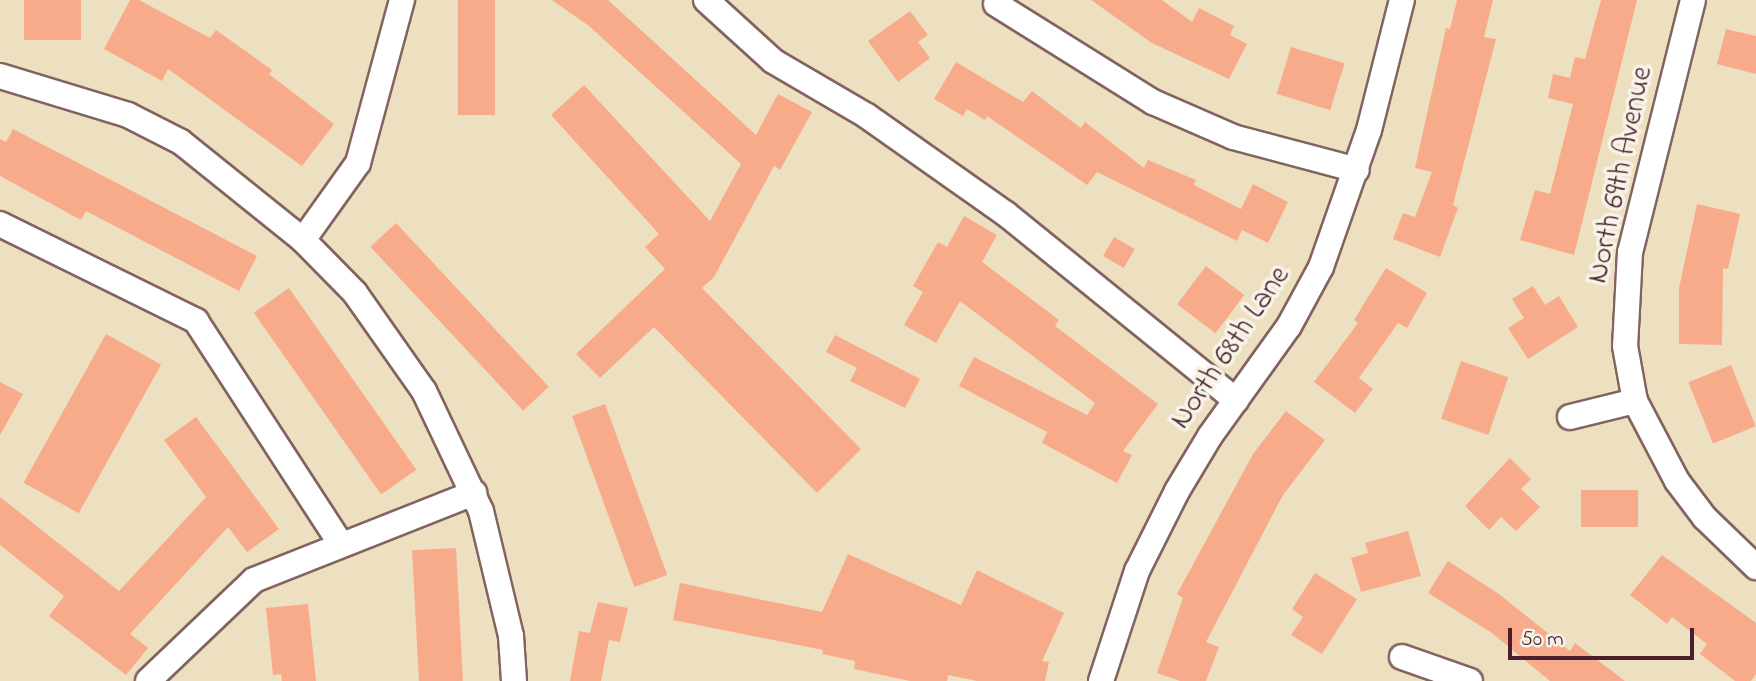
<!DOCTYPE html>
<style>
body{margin:0}
#map{position:relative;width:1756px;height:681px;overflow:hidden;background:#ede0c0;font-family:"Indie Flower",sans-serif}
div>[style]{position:absolute}
.building>*{inset:0;background:#f8ab8b;transform-origin:0 0}
.roads{filter:drop-shadow(2px 0 #83635f) drop-shadow(-2px 0 #83635f) drop-shadow(0 2px #83635f) drop-shadow(0 -2px #83635f)}
.minor>*{height:24px;margin:-12px;padding:0 12px;transform-origin:12px;border-radius:12px;background:#fff}
span{translate:-50% -50%;white-space:nowrap;text-align:center;line-height:1.15;-webkit-text-stroke:7px #f7f3e8;paint-order:stroke}
.street-label{font-size:30px;color:#4a1f2b}
.scale{position:absolute;left:1508px;top:628px;width:186px;height:32px;box-sizing:border-box;border:4px solid #4a1f2b;border-top:0;padding-left:9px;font-size:21px;line-height:24px;white-space:nowrap;color:#4a1f2b;-webkit-text-stroke:5px #f7f3e8;paint-order:stroke}
</style>
<div id="map">
<div class="building">
<i style="left:24px;top:0;width:57px;height:40px"></i>
<i style="clip-path:polygon(130px 0,139px 0,210px 38px,216px 30px,272px 70px,269px 74px,334px 124px,302px 166px,168px 69px,162px 81px,104px 49px)"></i>
<i style="left:458px;top:0;width:37px;height:115px"></i>
<i style="clip-path:polygon(552px 0,608px 0,756px 135px,778px 94px,812px 112px,780px 170px,774px 166px,714px 277px,702px 288px,861px 449px,817px 493px,654px 327px,600px 378px,576px 354px,665px 269px,645px 247px,659px 234px,551px 115px,584px 85px,710px 221px,741px 164px,589px 26px)"></i>
<i style="clip-path:polygon(1091px 0,1162px 0,1192px 22px,1199px 8px,1234px 26px,1230px 35px,1247px 44px,1229px 79px,1152px 43px)"></i>
<i style="clip-path:polygon(1457px 0,1493px 0,1484px 37px,1496px 39px,1453px 205px,1458px 208px,1440px 257px,1393px 239px,1403px 213px,1415px 217px,1432px 172px,1415px 168px,1446px 28px,1450px 29px)"></i>
<i style="clip-path:polygon(1601px 0,1637px 0,1574px 255px,1520px 240px,1535px 190px,1550px 194px,1573px 104px,1548px 98px,1553px 74px,1570px 78px,1575px 57px,1585px 59px)"></i>
<i style="clip-path:polygon(910px 11px,928px 35px,918px 42px,930px 58px,898px 82px,868px 41px)"></i>
<i style="clip-path:polygon(1726px 29px,1756px 36px,1756px 74px,1717px 64px)"></i>
<i style="left:1291px;top:47px;width:56px;height:49px;rotate:17deg"></i>
<i style="clip-path:polygon(956px 62px,1023px 102px,1032px 91px,1081px 128px,1085px 122px,1144px 168px,1148px 160px,1196px 180px,1194px 185px,1241px 209px,1253px 184px,1288px 202px,1268px 243px,1242px 230px,1237px 241px,1097px 172px,1087px 185px,987px 116px,985px 120px,967px 109px,963px 116px,934px 99px)"></i>
<i style="clip-path:polygon(13px 129px,257px 256px,239px 291px,86px 211px,81px 220px,0 176px,0 139px,6px 142px)"></i>
<i style="clip-path:polygon(1697px 204px,1740px 214px,1728px 269px,1723px 268px,1722px 345px,1679px 344px,1679px 288px)"></i>
<i style="clip-path:polygon(964px 216px,997px 235px,982px 262px,1059px 320px,1055px 326px,1158px 404px,1123px 451px,1132px 455px,1117px 483px,1042px 443px,1047px 432px,959px 386px,974px 357px,1087px 415px,1095px 403px,960px 301px,936px 343px,904px 325px,923px 292px,913px 286px,938px 242px,947px 247px)"></i>
<i style="left:396px;top:223px;width:224px;height:35px;rotate:47deg"></i>
<i style="left:1114px;top:237px;width:24px;height:22px;rotate:30deg"></i>
<i style="left:1206px;top:266px;width:48px;height:48px;rotate:37deg"></i>
<i style="clip-path:polygon(1386px 268px,1427px 293px,1407px 328px,1398px 323px,1359px 378px,1373px 389px,1355px 413px,1314px 382px,1358px 323px,1354px 320px)"></i>
<i style="clip-path:polygon(1533px 286px,1545px 305px,1559px 296px,1578px 327px,1528px 359px,1508px 328px,1524px 318px,1512px 299px)"></i>
<i style="left:289px;top:288px;width:222px;height:43px;rotate:55deg"></i>
<i style="left:106px;top:334px;width:63px;height:170px;rotate:29deg"></i>
<i style="clip-path:polygon(835px 335px,920px 379px,905px 408px,850px 381px,857px 368px,826px 352px)"></i>
<i style="left:1461px;top:361px;width:50px;height:61px;rotate:19deg"></i>
<i style="left:1731px;top:365px;width:66px;height:46px;rotate:68deg"></i>
<i style="clip-path:polygon(0 382px,23px 394px,0 435px)"></i>
<i style="left:605px;top:404px;width:182px;height:35px;rotate:70deg"></i>
<i style="clip-path:polygon(1286px 411px,1325px 440px,1283px 495px,1206px 642px,1219px 647px,1206px 681px,1180px 681px,1157px 673px,1183px 598px,1177px 594px,1253px 454px)"></i>
<i style="clip-path:polygon(196px 417px,279px 529px,247px 552px,228px 527px,130px 634px,148px 648px,126px 675px,49px 616px,64px 596px,0 545px,0 497px,119px 591px,206px 497px,164px 440px)"></i>
<i style="clip-path:polygon(1510px 458px,1531px 479px,1521px 489px,1540px 507px,1516px 531px,1501px 517px,1489px 530px,1465px 506px)"></i>
<i style="left:1638px;top:490px;width:37px;height:57px;rotate:90deg"></i>
<i style="clip-path:polygon(1408px 531px,1421px 576px,1361px 592px,1351px 558px,1368px 553px,1365px 543px)"></i>
<i style="left:456px;top:548px;width:133px;height:44px;rotate:87deg"></i>
<i style="clip-path:polygon(848px 554px,961px 605px,977px 570px,1064px 613px,1042px 661px,1049px 662px,1045px 681px,977px 681px,948px 675px,947px 681px,910px 681px,854px 669px,855px 661px,822px 654px,823px 650px,673px 620px,680px 583px,822px 612px)"></i>
<i style="clip-path:polygon(1662px 555px,1756px 623px,1756px 674px,1751px 681px,1735px 681px,1700px 654px,1707px 644px,1672px 617px,1667px 624px,1630px 595px)"></i>
<i style="clip-path:polygon(1448px 561px,1499px 594px,1570px 651px,1575px 643px,1625px 681px,1550px 681px,1492px 633px,1428px 593px)"></i>
<i style="clip-path:polygon(1315px 573px,1357px 599px,1322px 654px,1291px 635px,1303px 617px,1292px 609px)"></i>
<i style="clip-path:polygon(598px 602px,628px 608px,620px 642px,609px 640px,601px 681px,570px 681px,579px 631px,590px 633px)"></i>
<i style="clip-path:polygon(308px 604px,316px 681px,282px 681px,281px 674px,273px 675px,266px 608px)"></i>
</div>
<div class="roads">
<div class="minor">
<i style="left:706px;top:0;width:91px;rotate:42.3deg"></i>
<i style="left:773px;top:61px;width:109px;rotate:30.3deg"></i>
<i style="left:867px;top:116px;width:170px;rotate:35.2deg"></i>
<i style="left:1006px;top:214px;width:296px;rotate:39deg"></i>
<i style="left:1693px;top:0;width:260px;rotate:104deg"></i>
<i style="left:1630px;top:252px;width:94px;rotate:93deg"></i>
<i style="left:1625px;top:346px;width:56px;rotate:79.7deg"></i>
<i style="left:1635px;top:401px;width:90px;rotate:62.3deg"></i>
<i style="left:1677px;top:481px;width:46px;rotate:52.9deg"></i>
<i style="left:1705px;top:518px;width:71px;rotate:43.9deg"></i>
<i style="left:996px;top:4px;width:185px;rotate:32deg"></i>
<i style="left:1153px;top:102px;width:87px;rotate:23.6deg"></i>
<i style="left:1233px;top:137px;width:128px;rotate:14.9deg"></i>
<i style="left:0;top:76px;width:134px;rotate:16.9deg"></i>
<i style="left:128px;top:115px;width:59px;rotate:27deg"></i>
<i style="left:181px;top:142px;width:156px;rotate:38.8deg"></i>
<i style="left:303px;top:240px;width:74px;rotate:45.5deg"></i>
<i style="left:355px;top:293px;width:120px;rotate:54.9deg"></i>
<i style="left:424px;top:391px;width:133px;rotate:64.6deg"></i>
<i style="left:481px;top:511px;width:129px;rotate:76.5deg"></i>
<i style="left:511px;top:636px;width:45px;rotate:86.2deg"></i>
<i style="left:0;top:224px;width:219px;rotate:26.3deg"></i>
<i style="left:196px;top:321px;width:266px;rotate:57deg"></i>
<i style="left:303px;top:240px;width:95px;rotate:-54.5deg"></i>
<i style="left:358px;top:163px;width:169px;rotate:-74.9deg"></i>
<i style="left:1570px;top:417px;width:67px;rotate:-13.8deg"></i>
<i style="left:1402px;top:657px;width:72px;rotate:19.4deg"></i>
<i style="left:148px;top:681px;width:146px;rotate:-43.6deg"></i>
<i style="left:254px;top:580px;width:237px;rotate:-21.6deg"></i>
<i style="left:1101px;top:681px;width:116px;rotate:-71.9deg"></i>
<i style="left:1137px;top:571px;width:89px;rotate:-63.4deg"></i>
<i style="left:1177px;top:491px;width:64px;rotate:-59deg"></i>
<i style="left:1210px;top:436px;width:135px;rotate:-54.3deg"></i>
<i style="left:1289px;top:326px;width:67px;rotate:-61.5deg"></i>
<i style="left:1321px;top:267px;width:145px;rotate:-70.7deg"></i>
<i style="left:1369px;top:130px;width:134px;rotate:-75.8deg"></i>
</div>
</div>
<div class="street-label">
<span style="left:1621px;top:175px;rotate:-78deg">North 69th Avenue</span>
<span style="left:1231px;top:348px;rotate:-56deg">North 68th Lane</span>
</div>
<div class="scale">50 m</div>
</div>
